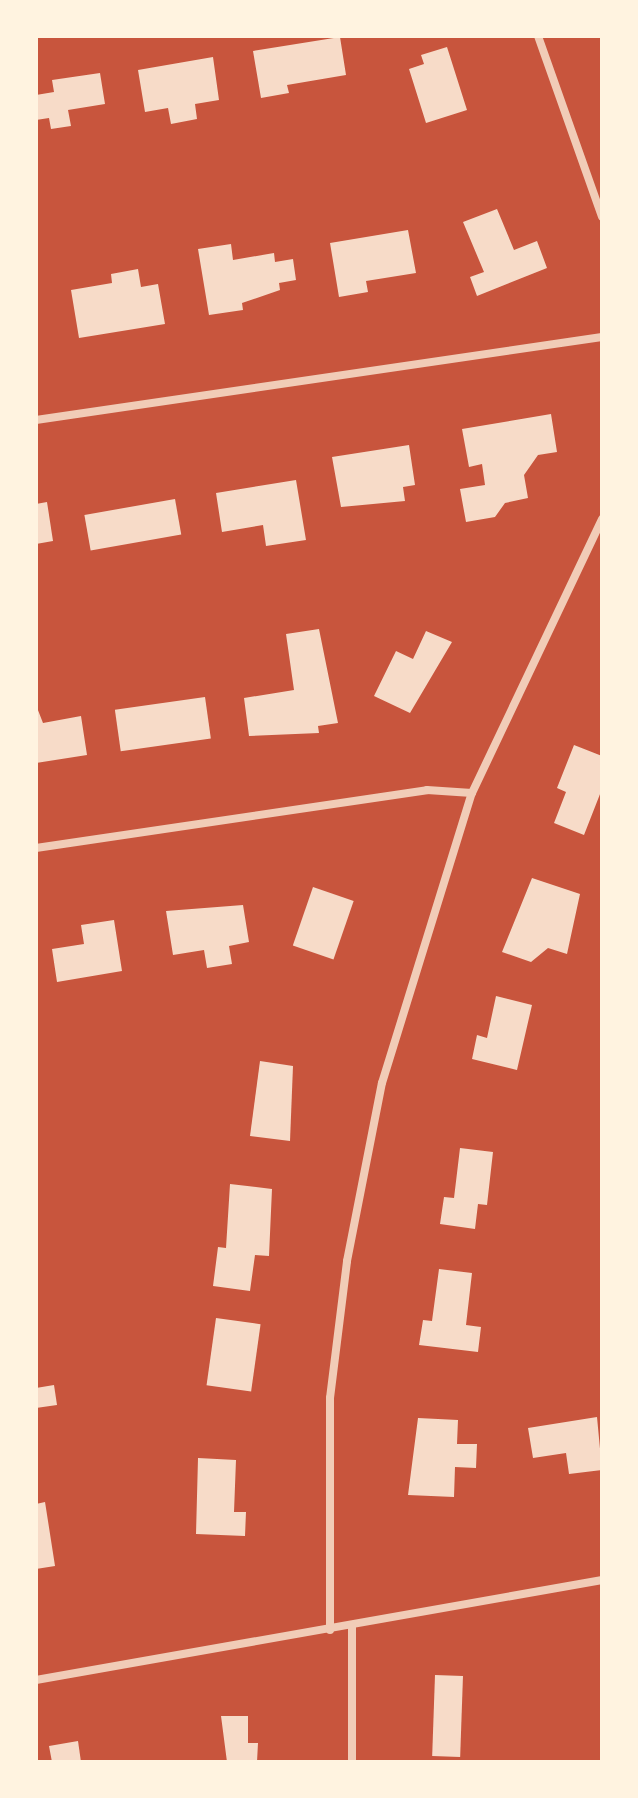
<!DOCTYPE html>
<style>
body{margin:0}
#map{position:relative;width:638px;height:1798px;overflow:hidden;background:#c8553d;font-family:"Fira Sans Condensed",sans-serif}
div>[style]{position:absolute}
.building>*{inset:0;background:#f7dbc8;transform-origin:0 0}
.minor>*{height:8px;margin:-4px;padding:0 4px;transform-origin:4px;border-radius:4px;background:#f1ccb7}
span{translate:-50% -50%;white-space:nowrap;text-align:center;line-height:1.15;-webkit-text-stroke:8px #fff3e0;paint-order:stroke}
.frame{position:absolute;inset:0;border:38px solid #fff3e0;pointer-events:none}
</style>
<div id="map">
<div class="building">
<i style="clip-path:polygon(340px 37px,346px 75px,287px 85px,289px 93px,261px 98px,253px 51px)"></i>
<i style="clip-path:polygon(447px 47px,467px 110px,426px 123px,409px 69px,424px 64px,421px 55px)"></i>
<i style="clip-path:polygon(213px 57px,219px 100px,195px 104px,197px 119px,171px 124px,168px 108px,145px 112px,138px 70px)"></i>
<i style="clip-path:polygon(100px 73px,105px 104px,68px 110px,71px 126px,51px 129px,49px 118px,36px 120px,36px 95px,54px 92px,52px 80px)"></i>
<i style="clip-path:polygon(497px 209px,514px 250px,537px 241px,547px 268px,477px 296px,470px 277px,484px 272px,463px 222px)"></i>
<i style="clip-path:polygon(408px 230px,416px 273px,366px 281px,368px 292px,339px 297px,330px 243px)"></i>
<i style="clip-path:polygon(231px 244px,233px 260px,274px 253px,275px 262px,293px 259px,296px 280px,279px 283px,280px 290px,242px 303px,243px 310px,209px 315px,198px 249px)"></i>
<i style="clip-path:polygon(138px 269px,141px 287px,158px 284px,165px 324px,79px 338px,71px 290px,112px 283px,111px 274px)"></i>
<i style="clip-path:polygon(551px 414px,557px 452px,538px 455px,524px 475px,528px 498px,505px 503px,495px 517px,466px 522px,460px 489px,485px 485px,482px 464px,469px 467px,462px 429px)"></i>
<i style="clip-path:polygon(409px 445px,415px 485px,403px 487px,405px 501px,341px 507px,332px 457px)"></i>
<i style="clip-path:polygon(296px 480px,306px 540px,266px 546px,263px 525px,222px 532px,216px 493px)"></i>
<i style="left:175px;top:499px;width:36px;height:92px;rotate:80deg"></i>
<i style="clip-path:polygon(47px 502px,53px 541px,36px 544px,36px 504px)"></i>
<i style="clip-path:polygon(319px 629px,338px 723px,318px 726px,319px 733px,249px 736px,244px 698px,294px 690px,286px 634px)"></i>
<i style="clip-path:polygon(426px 631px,452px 642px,410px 713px,374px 696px,396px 651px,413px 659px)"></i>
<i style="left:205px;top:697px;width:42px;height:91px;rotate:82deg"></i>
<i style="clip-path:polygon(36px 705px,43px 723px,81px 716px,87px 755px,36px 763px)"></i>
<i style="clip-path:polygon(574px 745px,602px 756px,602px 789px,584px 835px,554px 823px,566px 792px,557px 788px)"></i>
<i style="clip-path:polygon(532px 878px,580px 894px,567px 954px,548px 948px,531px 962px,502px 952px)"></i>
<i style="left:313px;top:887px;width:43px;height:62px;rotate:19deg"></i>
<i style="clip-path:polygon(243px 905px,249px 942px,229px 946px,232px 964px,207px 968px,204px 950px,173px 955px,166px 911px)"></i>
<i style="clip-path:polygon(114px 920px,122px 971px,57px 982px,52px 949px,84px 944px,81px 925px)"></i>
<i style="clip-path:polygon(496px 996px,532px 1005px,517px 1070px,472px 1059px,477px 1035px,487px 1038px)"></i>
<i style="clip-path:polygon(260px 1061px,293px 1066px,290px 1141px,250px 1136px)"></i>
<i style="clip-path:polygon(460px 1148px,493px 1152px,487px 1205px,478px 1204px,475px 1229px,440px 1224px,444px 1197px,454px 1198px)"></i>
<i style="clip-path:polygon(230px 1184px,272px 1189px,269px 1256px,255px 1255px,250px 1291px,213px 1286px,218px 1247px,226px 1248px)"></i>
<i style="clip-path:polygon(439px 1269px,472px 1273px,466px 1325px,481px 1327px,478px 1352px,419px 1345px,423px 1320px,432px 1321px)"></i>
<i style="left:216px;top:1318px;width:45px;height:68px;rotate:8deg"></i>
<i style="clip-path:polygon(54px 1385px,57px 1405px,36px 1408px,36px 1388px)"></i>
<i style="clip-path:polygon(597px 1417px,602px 1470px,569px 1474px,566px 1453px,533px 1458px,528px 1428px)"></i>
<i style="clip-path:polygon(418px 1418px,458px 1420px,457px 1444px,477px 1444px,476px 1468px,455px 1467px,454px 1497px,408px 1495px)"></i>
<i style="clip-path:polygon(198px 1458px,236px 1460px,234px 1512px,246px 1512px,245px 1536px,196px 1534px)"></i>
<i style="clip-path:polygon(45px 1502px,55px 1566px,36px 1569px,36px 1504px)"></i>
<i style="left:435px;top:1675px;width:28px;height:81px;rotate:2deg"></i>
<i style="clip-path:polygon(221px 1716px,248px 1716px,248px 1743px,258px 1743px,257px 1762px,227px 1762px)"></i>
<i style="clip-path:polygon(78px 1741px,81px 1762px,52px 1762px,49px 1746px)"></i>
</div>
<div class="minor">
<i style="left:538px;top:36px;width:192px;rotate:70.5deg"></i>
<i style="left:36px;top:420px;width:572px;rotate:-8.34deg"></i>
<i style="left:36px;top:848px;width:395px;rotate:-8.4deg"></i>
<i style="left:427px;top:790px;width:45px;rotate:3.8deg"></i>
<i style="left:330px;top:1630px;width:232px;rotate:-90deg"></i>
<i style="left:330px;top:1398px;width:138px;rotate:-82.9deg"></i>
<i style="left:347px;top:1261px;width:181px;rotate:-78.9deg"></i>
<i style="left:382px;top:1083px;width:304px;rotate:-72.8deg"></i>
<i style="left:472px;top:793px;width:303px;rotate:-64.6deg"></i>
<i style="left:36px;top:1680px;width:575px;rotate:-10.02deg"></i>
<i style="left:352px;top:1762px;width:136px;rotate:-90deg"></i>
</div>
<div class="frame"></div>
</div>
